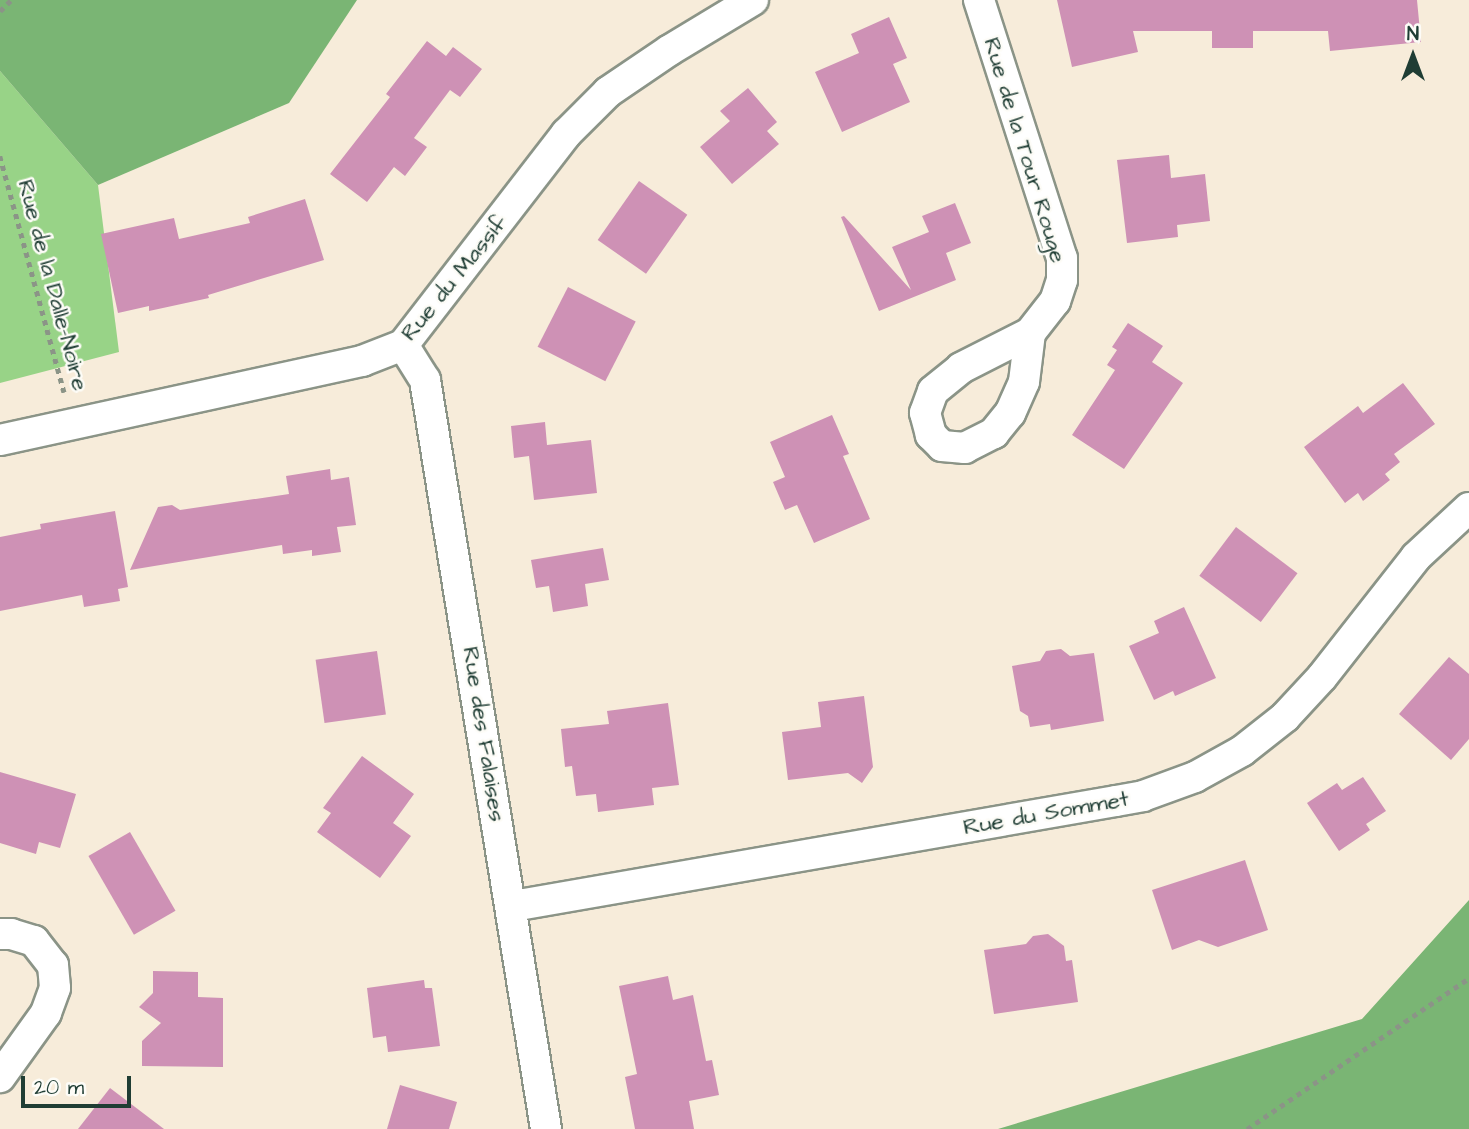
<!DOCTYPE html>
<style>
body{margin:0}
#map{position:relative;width:1469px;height:1129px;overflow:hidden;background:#f7ecda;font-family:"Architects Daughter",sans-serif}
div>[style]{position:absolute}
.green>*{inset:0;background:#98d387}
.forest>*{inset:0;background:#7ab574}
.building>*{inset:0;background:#ce91b5;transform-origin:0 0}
.path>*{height:4.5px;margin-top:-2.25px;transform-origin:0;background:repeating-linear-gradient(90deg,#8b9487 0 5px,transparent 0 10px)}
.roads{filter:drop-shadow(2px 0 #8b9487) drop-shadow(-2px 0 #8b9487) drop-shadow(0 2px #8b9487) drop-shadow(0 -2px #8b9487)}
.street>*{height:30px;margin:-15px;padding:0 15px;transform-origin:15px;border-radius:15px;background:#fff}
span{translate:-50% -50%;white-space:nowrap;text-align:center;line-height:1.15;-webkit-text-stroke:5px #fdfcf7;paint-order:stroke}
.street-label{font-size:23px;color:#1f3d34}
.north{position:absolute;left:1378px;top:21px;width:70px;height:70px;-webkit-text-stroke:5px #fdfcf7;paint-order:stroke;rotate:0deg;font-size:19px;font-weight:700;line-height:28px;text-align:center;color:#1f3d34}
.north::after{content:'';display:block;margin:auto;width:24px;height:32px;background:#1f3d34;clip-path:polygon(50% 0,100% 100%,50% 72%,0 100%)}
.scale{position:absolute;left:21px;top:1076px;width:110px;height:32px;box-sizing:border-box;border:4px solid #1f3d34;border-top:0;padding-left:9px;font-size:21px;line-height:24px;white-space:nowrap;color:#1f3d34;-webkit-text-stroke:5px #fdfcf7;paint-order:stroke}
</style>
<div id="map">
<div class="green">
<i style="clip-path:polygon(0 71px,98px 185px,119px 352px,0 383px)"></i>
</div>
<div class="forest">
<i style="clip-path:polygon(0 0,357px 0,289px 103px,98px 185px,0 71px)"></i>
<i style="clip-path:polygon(1469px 900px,1469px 1129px,998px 1129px,1362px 1019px)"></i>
</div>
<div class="building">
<i style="clip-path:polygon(1057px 0,1417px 0,1421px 42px,1330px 51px,1328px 31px,1253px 31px,1253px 48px,1212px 48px,1212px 31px,1133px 31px,1138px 52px,1072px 67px)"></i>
<i style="clip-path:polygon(889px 17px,907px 58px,893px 64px,910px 102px,842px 132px,815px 72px,859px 53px,851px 34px)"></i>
<i style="clip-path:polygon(427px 41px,446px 56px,453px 47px,482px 69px,460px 97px,450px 90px,414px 138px,427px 147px,405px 176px,394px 167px,367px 202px,330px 174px,390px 97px,386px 94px)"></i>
<i style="clip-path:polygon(748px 88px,777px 122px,767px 131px,779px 144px,732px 184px,700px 147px,730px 121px,720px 111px)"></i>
<i style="clip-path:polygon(1169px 155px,1171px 178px,1205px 174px,1210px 221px,1177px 225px,1178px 237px,1127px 243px,1117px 160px)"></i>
<i style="left:639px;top:181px;width:59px;height:72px;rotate:35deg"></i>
<i style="clip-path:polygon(305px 199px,324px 260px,208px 295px,209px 298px,149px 311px,149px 306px,118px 313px,101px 234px,174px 218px,179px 239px,250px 223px,248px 217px)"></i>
<i style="clip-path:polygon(955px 203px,971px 243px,946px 253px,956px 280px,879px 311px,841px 217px,844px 216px,911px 290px,892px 247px,929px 232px,922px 216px)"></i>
<i style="left:568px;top:287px;width:76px;height:67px;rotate:27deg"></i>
<i style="clip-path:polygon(1128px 323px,1163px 346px,1152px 362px,1183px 383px,1124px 469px,1072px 435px,1115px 370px,1107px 365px,1117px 350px,1112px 347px)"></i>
<i style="clip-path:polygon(1403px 383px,1435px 424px,1394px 454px,1400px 462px,1385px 474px,1390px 480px,1363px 501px,1358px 493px,1345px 503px,1304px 447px,1358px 406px,1363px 413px)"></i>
<i style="clip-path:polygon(832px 415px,849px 454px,843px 456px,870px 519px,814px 543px,797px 505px,785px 510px,773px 482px,785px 477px,770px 442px)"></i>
<i style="clip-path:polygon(545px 422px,547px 445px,591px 440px,597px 493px,534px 500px,529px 456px,514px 458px,511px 426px)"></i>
<i style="clip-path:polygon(330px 469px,331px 480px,349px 477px,356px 525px,337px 527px,341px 552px,312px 556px,312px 550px,283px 554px,282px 545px,130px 570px,158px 507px,172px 505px,180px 510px,289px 494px,286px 476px)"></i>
<i style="clip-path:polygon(115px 511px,128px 587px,118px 589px,120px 601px,84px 607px,82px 595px,0 611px,0 537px,41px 529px,40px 524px)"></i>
<i style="left:1236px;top:527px;width:77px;height:61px;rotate:37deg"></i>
<i style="clip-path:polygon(603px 548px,609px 580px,585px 584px,588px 606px,553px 612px,549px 586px,536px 588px,531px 560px)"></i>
<i style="clip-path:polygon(1184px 607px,1216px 678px,1175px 696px,1173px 691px,1154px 700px,1129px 646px,1159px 633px,1154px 621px)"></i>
<i style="clip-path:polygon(1061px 649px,1070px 656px,1094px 653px,1104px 721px,1051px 730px,1050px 724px,1030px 727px,1028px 716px,1020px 711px,1012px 666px,1040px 661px,1046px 651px)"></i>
<i style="left:377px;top:651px;width:64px;height:62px;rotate:82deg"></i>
<i style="clip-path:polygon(1449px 657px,1469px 674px,1469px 739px,1451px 760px,1399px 714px)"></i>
<i style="clip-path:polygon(864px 696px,873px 767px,862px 783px,848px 773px,788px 780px,782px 732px,821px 727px,818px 702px)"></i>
<i style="clip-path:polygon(668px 703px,679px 785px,652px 788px,654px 805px,598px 812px,596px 794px,576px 796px,572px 766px,565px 767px,561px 729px,609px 724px,607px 711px)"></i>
<i style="clip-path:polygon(362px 756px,414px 794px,393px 823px,411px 836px,380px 878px,317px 832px,331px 813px,323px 808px)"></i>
<i style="clip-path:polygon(0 772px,76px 794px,60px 848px,39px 842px,36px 854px,0 843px)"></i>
<i style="clip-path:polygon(1363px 777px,1386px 811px,1366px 824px,1370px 830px,1339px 851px,1307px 803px,1337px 783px,1342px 790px)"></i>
<i style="left:130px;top:832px;width:91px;height:48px;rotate:60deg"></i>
<i style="clip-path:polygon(1245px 860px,1268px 930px,1218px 947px,1199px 940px,1172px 950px,1152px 890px)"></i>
<i style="clip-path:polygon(1048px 934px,1064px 946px,1066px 961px,1072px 960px,1078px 1002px,994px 1014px,984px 950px,1026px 944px,1033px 936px)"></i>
<i style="clip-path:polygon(153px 971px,198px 972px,198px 997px,223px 998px,223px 1067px,142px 1066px,142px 1041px,161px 1023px,139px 1007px,153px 993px)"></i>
<i style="clip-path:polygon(668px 976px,673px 1000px,693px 995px,706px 1061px,712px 1060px,719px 1095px,689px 1101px,694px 1129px,635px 1129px,625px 1077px,637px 1074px,619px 986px)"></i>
<i style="clip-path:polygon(424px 980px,425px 988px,432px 988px,440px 1046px,388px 1052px,386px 1036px,373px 1038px,367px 988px)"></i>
<i style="clip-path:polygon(400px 1085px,457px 1102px,449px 1129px,387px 1129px)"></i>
<i style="clip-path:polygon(110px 1088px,164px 1129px,78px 1129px)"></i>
</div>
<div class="path">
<i style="left:0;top:11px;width:16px;rotate:-45deg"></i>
<i style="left:0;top:156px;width:245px;rotate:74.8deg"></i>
<i style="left:1247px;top:1129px;width:268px;rotate:-34.2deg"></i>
</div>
<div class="roads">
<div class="street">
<i style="left:979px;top:0;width:271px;rotate:72.2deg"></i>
<i style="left:1062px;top:258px;width:22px;rotate:90deg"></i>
<i style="left:1062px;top:280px;width:22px;rotate:108deg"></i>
<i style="left:1055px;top:301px;width:41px;rotate:128deg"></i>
<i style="left:1030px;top:333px;width:49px;rotate:97deg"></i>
<i style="left:1024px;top:382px;width:34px;rotate:114deg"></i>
<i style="left:1010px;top:413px;width:26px;rotate:129deg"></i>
<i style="left:994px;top:433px;width:33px;rotate:153deg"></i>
<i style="left:965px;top:448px;width:23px;rotate:-175deg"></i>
<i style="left:942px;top:446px;width:16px;rotate:-135deg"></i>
<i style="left:931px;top:435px;width:23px;rotate:-105deg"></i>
<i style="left:925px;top:413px;width:23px;rotate:-70deg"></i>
<i style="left:933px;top:391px;width:36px;rotate:-39deg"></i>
<i style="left:961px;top:368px;width:77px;rotate:-26.9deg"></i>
<i style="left:403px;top:345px;width:41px;rotate:57.8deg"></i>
<i style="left:425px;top:380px;width:759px;rotate:80.82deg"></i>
<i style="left:0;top:440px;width:371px;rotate:-12.3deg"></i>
<i style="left:362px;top:361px;width:44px;rotate:-21.3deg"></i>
<i style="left:403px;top:345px;width:267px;rotate:-52.3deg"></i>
<i style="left:566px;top:134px;width:59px;rotate:-45deg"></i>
<i style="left:608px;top:92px;width:75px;rotate:-34.1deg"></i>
<i style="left:670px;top:50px;width:97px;rotate:-31.1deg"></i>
<i style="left:513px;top:906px;width:612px;rotate:-9.88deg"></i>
<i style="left:1116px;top:801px;width:27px;rotate:-10deg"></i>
<i style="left:1143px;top:796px;width:55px;rotate:-20.1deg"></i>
<i style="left:1195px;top:777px;width:54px;rotate:-29deg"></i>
<i style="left:1242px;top:751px;width:55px;rotate:-38.3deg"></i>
<i style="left:1285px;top:717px;width:54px;rotate:-47.2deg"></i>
<i style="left:1322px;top:677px;width:152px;rotate:-51.9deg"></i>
<i style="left:1416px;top:557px;width:72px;rotate:-42.8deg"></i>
<i style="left:0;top:934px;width:11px"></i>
<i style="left:11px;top:934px;width:24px;rotate:17deg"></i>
<i style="left:34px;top:941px;width:31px;rotate:52deg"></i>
<i style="left:53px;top:965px;width:23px;rotate:85deg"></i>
<i style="left:55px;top:988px;width:27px;rotate:110deg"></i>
<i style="left:46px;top:1013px;width:79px;rotate:125.7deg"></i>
</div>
</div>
<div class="street-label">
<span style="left:1025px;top:150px;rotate:73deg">Rue de la Tour Rouge</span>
<span style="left:454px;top:278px;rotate:-51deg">Rue du Massif</span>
<span style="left:53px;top:285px;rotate:75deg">Rue de la Dalle-Noire</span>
<span style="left:484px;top:734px;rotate:81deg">Rue des Falaises</span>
<span style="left:1046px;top:813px;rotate:-10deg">Rue du Sommet</span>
</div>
<div class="north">N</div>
<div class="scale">20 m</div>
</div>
